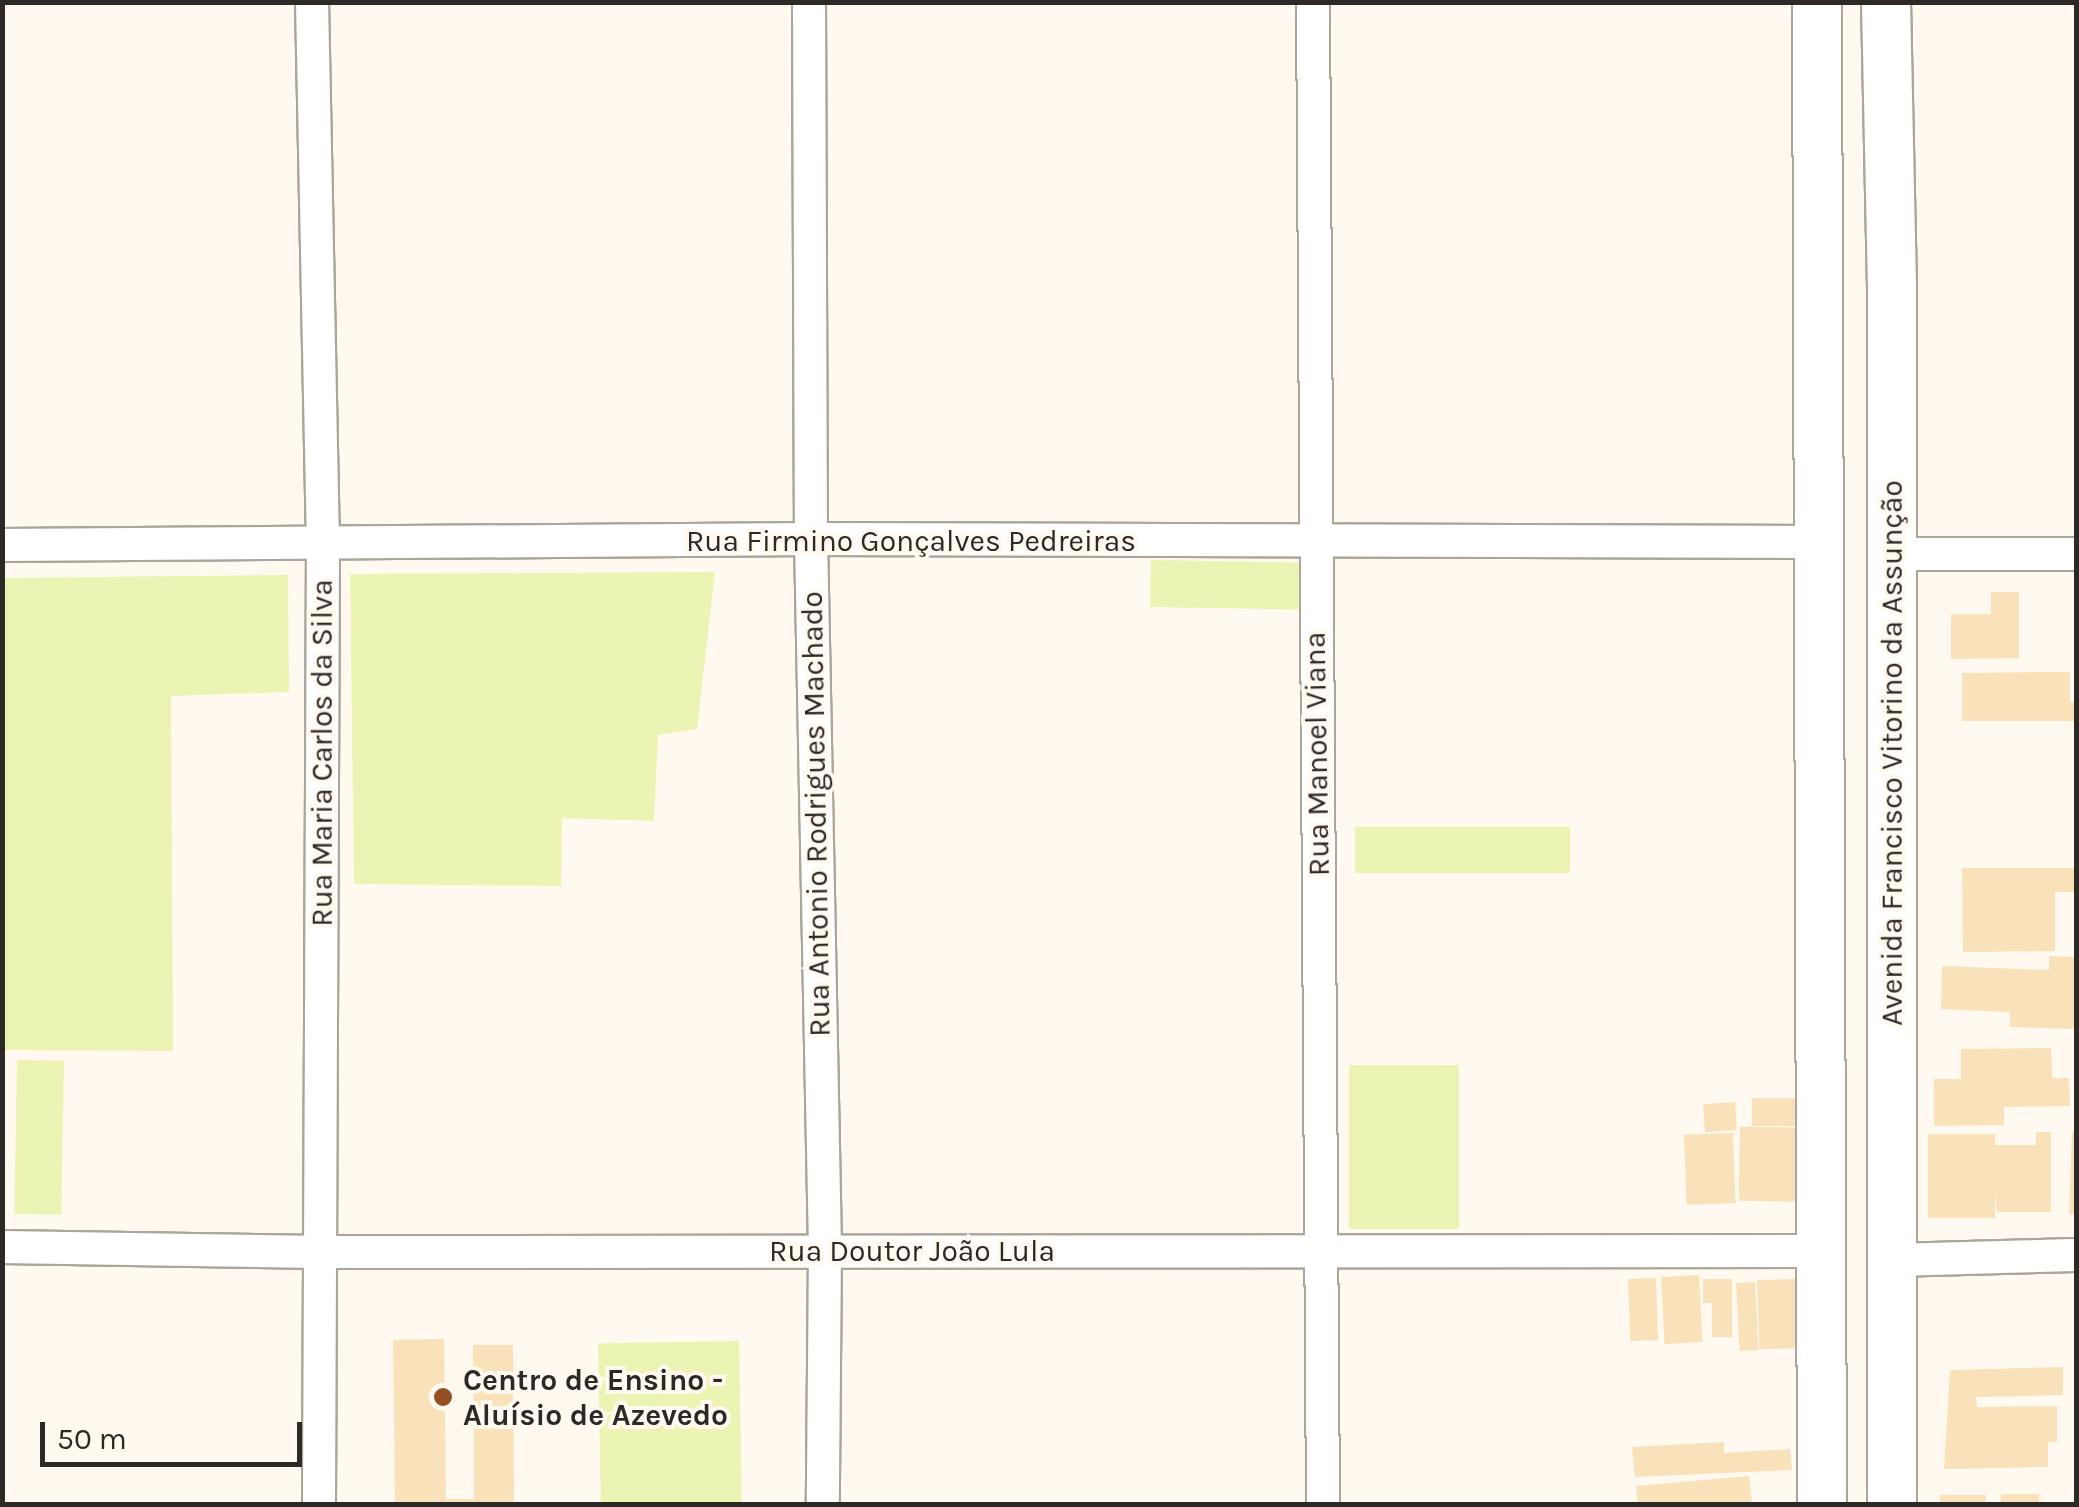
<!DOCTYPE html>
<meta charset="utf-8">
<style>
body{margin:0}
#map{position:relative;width:2079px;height:1507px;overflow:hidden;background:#fff9ef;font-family:Karla,sans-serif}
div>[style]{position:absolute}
.green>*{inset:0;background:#ebf4b3;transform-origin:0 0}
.building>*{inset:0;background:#f9e2b9;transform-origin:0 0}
.roads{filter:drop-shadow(2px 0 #aba69c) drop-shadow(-2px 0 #aba69c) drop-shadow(0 2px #aba69c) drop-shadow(0 -2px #aba69c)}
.minor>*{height:32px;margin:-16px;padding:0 16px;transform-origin:16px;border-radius:16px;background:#fff}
.secondary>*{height:48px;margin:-24px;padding:0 24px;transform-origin:24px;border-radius:24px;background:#fff}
.dots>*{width:28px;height:28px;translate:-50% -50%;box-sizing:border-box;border:5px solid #fff9ef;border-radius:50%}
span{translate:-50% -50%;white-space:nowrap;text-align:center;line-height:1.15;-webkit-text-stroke:8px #fff9ef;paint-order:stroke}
.street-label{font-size:30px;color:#2c2926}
.poi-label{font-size:30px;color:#2c2926;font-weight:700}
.left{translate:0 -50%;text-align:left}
.frame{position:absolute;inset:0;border:5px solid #2c2926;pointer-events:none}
.scale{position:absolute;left:40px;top:1422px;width:262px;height:45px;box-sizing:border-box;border:5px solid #2c2926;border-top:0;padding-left:12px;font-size:30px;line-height:35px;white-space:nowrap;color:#2c2926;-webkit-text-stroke:8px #fff9ef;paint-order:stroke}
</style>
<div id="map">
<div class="green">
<i style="left:1151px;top:560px;width:150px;height:47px;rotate:1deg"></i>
<i style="clip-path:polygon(715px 572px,697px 729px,658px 735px,654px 821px,562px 818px,561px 886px,354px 884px,350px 574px)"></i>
<i style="clip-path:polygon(288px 575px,289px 692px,171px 696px,173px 1051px,3px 1050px,3px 578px)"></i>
<i style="left:1570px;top:827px;width:46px;height:215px;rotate:90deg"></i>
<i style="left:17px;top:1060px;width:47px;height:154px;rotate:1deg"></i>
<i style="left:1349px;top:1065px;width:110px;height:164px"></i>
<i style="left:739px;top:1341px;width:163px;height:141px;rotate:89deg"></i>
</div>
<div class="building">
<i style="clip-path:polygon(1991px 592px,2019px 592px,2019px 658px,1951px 659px,1951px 614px,1991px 614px)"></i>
<i style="clip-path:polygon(2070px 672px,2070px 702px,2076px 702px,2076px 721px,1962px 721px,1962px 673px)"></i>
<i style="clip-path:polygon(1962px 868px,2076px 868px,2076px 892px,2055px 892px,2055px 951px,1963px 952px)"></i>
<i style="clip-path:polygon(2049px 956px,2076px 957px,2076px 1029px,2010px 1027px,2010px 1012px,1941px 1009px,1942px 966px,2049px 970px)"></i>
<i style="clip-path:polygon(2051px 1048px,2052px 1078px,2069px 1078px,2070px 1106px,2004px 1107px,2004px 1125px,1934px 1126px,1934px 1079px,1961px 1079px,1961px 1049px)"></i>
<i style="left:1805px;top:1098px;width:28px;height:53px;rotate:90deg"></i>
<i style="left:1735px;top:1102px;width:28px;height:32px;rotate:86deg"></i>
<i style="left:1816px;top:1128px;width:74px;height:76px;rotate:91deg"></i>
<i style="clip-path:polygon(2036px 1132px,2051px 1132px,2051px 1212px,1997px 1212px,1995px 1193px,1995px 1218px,1928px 1218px,1928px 1134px,1995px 1134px,1995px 1145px,2036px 1145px)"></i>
<i style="clip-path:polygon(2072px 1132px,2076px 1132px,2076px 1214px,2069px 1214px)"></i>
<i style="left:1733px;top:1133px;width:70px;height:49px;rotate:88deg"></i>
<i style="left:1699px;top:1275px;width:67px;height:38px;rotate:87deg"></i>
<i style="left:1656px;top:1278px;width:62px;height:28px;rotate:88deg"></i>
<i style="clip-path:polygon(1703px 1279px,1732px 1279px,1732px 1337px,1712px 1337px,1712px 1303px,1703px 1303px)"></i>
<i style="left:1795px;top:1279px;width:69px;height:38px;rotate:88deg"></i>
<i style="left:1755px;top:1282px;width:68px;height:19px;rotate:87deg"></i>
<i style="clip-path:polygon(444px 1339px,446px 1499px,474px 1499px,473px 1345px,513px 1345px,514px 1504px,395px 1504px,393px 1340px)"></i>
<i style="clip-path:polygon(2063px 1367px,2063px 1395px,1976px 1397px,1977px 1407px,2057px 1406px,2057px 1442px,2048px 1442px,2048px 1467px,1944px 1469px,1950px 1370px)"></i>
<i style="clip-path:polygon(1724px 1442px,1724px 1453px,1790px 1449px,1792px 1470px,1635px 1477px,1632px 1447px)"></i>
<i style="clip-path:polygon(1749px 1476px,1752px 1504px,1638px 1504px,1636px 1486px)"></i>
<i style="left:2001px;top:1494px;width:38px;height:10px"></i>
<i style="left:1986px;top:1495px;width:9px;height:46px;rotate:90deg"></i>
</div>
<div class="roads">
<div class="minor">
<i style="left:312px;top:2px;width:542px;rotate:88.84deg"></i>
<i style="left:323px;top:544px;width:960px;rotate:90.24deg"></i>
<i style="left:809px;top:2px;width:537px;rotate:89.79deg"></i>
<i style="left:811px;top:539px;width:712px;rotate:88.87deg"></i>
<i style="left:825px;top:1251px;width:253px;rotate:90.5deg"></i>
<i style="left:1313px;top:2px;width:1502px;rotate:89.62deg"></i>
<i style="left:2px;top:545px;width:809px;rotate:-0.42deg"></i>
<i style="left:811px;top:539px;width:1009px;rotate:0.17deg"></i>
<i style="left:1892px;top:554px;width:184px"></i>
<i style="left:2px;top:1247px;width:319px;rotate:0.9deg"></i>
<i style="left:321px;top:1252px;width:1501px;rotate:-0.04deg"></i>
<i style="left:1892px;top:1260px;width:184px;rotate:-1.6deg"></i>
</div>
<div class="secondary">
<i style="left:1817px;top:2px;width:1502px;rotate:89.81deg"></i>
<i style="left:1886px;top:2px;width:285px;rotate:88.8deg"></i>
<i style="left:1892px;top:287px;width:1217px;rotate:90deg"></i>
</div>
</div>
<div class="dots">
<i style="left:443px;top:1397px;background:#945023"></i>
</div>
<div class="street-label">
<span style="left:911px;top:541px">Rua Firmino Gonçalves Pedreiras</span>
<span style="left:322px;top:753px;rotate:-90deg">Rua Maria Carlos da Silva</span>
<span style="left:1892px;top:753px;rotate:-90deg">Avenida Francisco Vitorino da Assunção</span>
<span style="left:1317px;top:754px;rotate:-91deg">Rua Manoel Viana</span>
<span style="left:816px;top:814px;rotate:-91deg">Rua Antonio Rodrigues Machado</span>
<span style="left:912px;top:1251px">Rua Doutor João Lula</span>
</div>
<div class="poi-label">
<span class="left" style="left:463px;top:1397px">Centro de Ensino -<br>Aluísio de Azevedo</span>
</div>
<div class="frame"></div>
<div class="scale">50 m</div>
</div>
